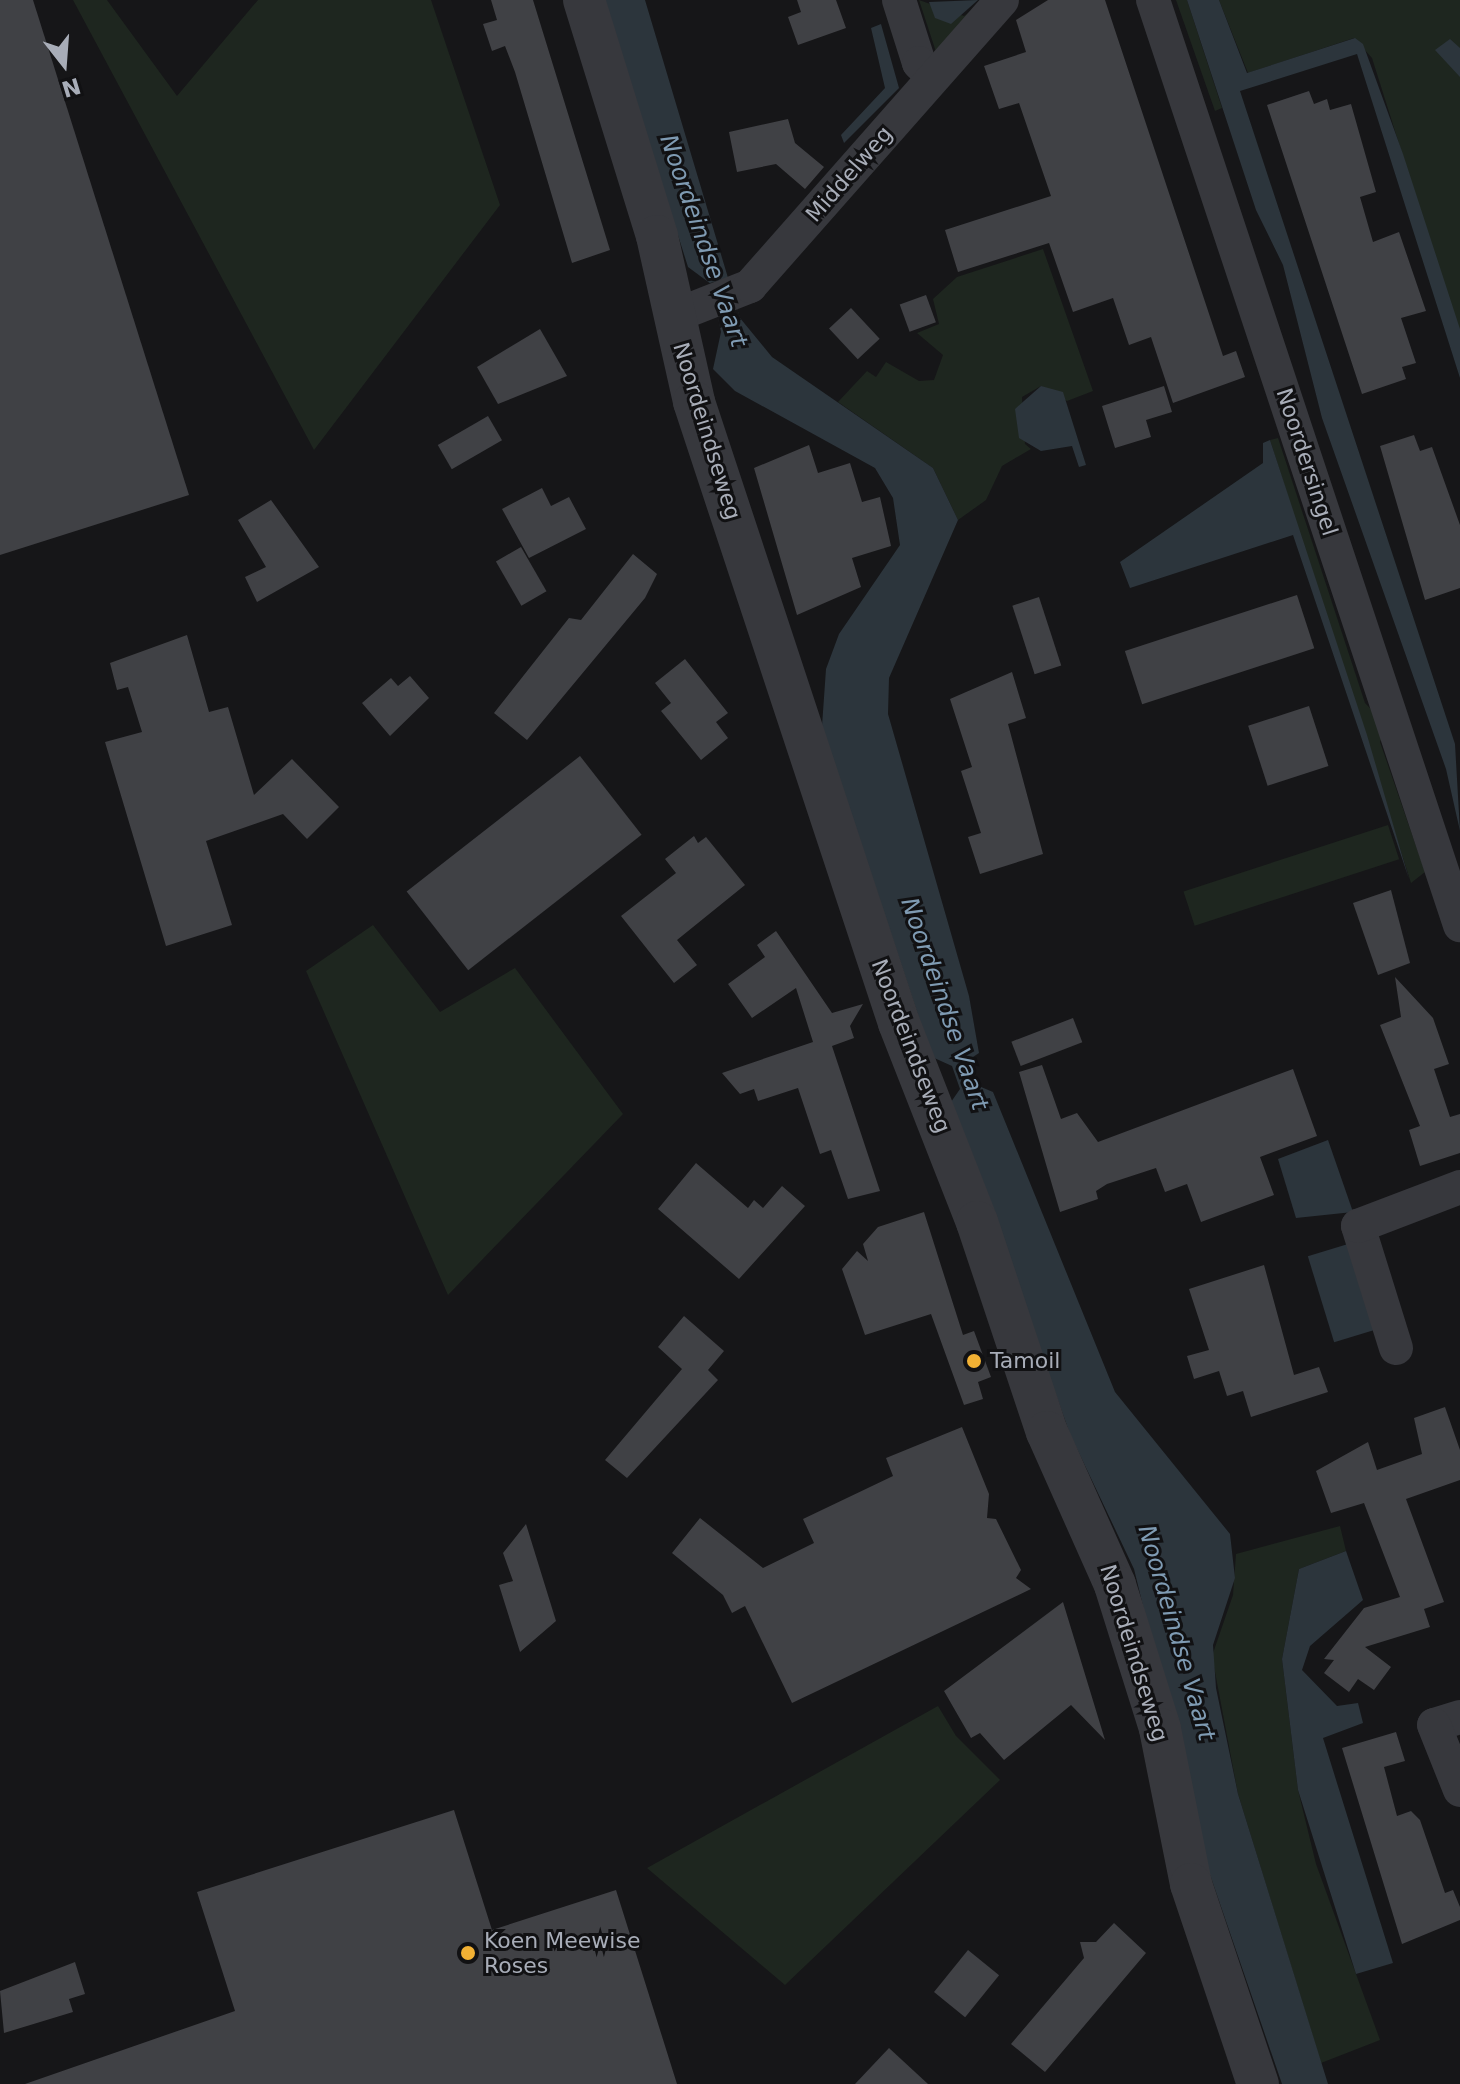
<!DOCTYPE html>
<style>
body{margin:0}
#map{position:relative;width:1460px;height:2084px;overflow:hidden;background:#161618;font-family:"DejaVu Sans",sans-serif}
div>[style]{position:absolute}
.green>*{inset:0;background:#1e261f;transform-origin:0 0}
.water>*{inset:0;background:#2c353c;transform-origin:0 0}
.pier>*{inset:0;background:#161618}
.building>*{inset:0;background:#404145;transform-origin:0 0}
.minor>*{height:34px;margin:-17px;padding:0 17px;transform-origin:17px;border-radius:17px;background:#37383d}
.tertiary>*{height:42px;margin:-21px;padding:0 21px;transform-origin:21px;border-radius:21px;background:#37383d}
.dots>*{width:22px;height:22px;translate:-50% -50%;box-sizing:border-box;border:4px solid #111113;border-radius:50%}
span{translate:-50% -50%;white-space:nowrap;text-align:center;line-height:1.15;-webkit-text-stroke:6px #111113;paint-order:stroke}
.street-label{font-size:22px;color:#a8adb8}
.poi-label{font-size:22px;color:#a8adb8}
.left{translate:0 -50%;text-align:left}
.water-label{font-size:24px;color:#7f9bb3;font-style:italic}
.north{position:absolute;left:24px;top:24px;width:80px;height:80px;-webkit-text-stroke:6px #111113;paint-order:stroke;rotate:163deg;font-size:22px;font-weight:700;line-height:32px;text-align:center;color:#a8adb8}
.north::after{content:'';display:block;margin:auto;width:28px;height:36px;background:#a8adb8;clip-path:polygon(50% 0,100% 100%,50% 72%,0 100%)}
</style>
<div id="map">
<div class="green">
<i style="clip-path:polygon(73px 0,107px 0,177px 96px,258px 0,431px 0,500px 205px,314px 450px)"></i>
<i style="clip-path:polygon(919px 0,964px 16px,985px 0,937px 55px)"></i>
<i style="clip-path:polygon(1176px 0,1187px 0,1222px 108px,1215px 111px)"></i>
<i style="clip-path:polygon(1219px 0,1460px 0,1460px 337px,1372px 58px,1354px 38px,1248px 73px)"></i>
<i style="clip-path:polygon(1043px 249px,1093px 391px,1067px 401px,1041px 386px,1022px 397px,1025px 444px,1031px 449px,1002px 466px,986px 500px,958px 520px,933px 468px,838px 402px,867px 371px,876px 377px,886px 362px,919px 381px,934px 380px,943px 355px,917px 333px,939px 324px,933px 299px,957px 277px)"></i>
<i style="clip-path:polygon(1278px 438px,1365px 703px,1387px 726px,1380px 742px,1425px 872px,1411px 883px,1270px 440px)"></i>
<i style="left:1388px;top:825px;width:36px;height:215px;rotate:72deg"></i>
<i style="clip-path:polygon(373px 925px,440px 1012px,515px 968px,623px 1114px,448px 1295px,306px 971px)"></i>
<i style="clip-path:polygon(1340px 1526px,1346px 1551px,1299px 1569px,1282px 1659px,1298px 1790px,1316px 1864px,1380px 2040px,1321px 2063px,1238px 1794px,1212px 1656px,1233px 1595px,1236px 1554px)"></i>
<i style="clip-path:polygon(938px 1706px,956px 1736px,1000px 1780px,785px 1985px,647px 1868px)"></i>
</div>
<div class="water">
<i style="clip-path:polygon(604px 0,645px 0,740px 318px,772px 357px,933px 468px,958px 520px,889px 678px,888px 714px,969px 996px,979px 1053px,967px 1061px,974px 1084px,993px 1092px,1115px 1392px,1230px 1534px,1235px 1578px,1213px 1645px,1216px 1688px,1238px 1794px,1328px 2084px,1282px 2084px,1206px 1863px,1134px 1569px,1070px 1434px,951px 1102px,960px 1089px,952px 1066px,932px 1057px,822px 726px,826px 669px,839px 634px,900px 545px,893px 498px,875px 468px,735px 391px,713px 369px,721px 332px,711px 284px,688px 267px)"></i>
<i style="clip-path:polygon(978px 0,951px 24px,935px 18px,929px 2px)"></i>
<i style="clip-path:polygon(1187px 0,1219px 0,1247px 73px,1355px 38px,1363px 44px,1403px 154px,1460px 329px,1460px 378px,1357px 54px,1240px 91px,1455px 744px,1460px 831px,1446px 769px,1322px 418px,1283px 265px,1256px 210px)"></i>
<i style="clip-path:polygon(881px 24px,899px 88px,844px 143px,841px 135px,885px 88px,871px 28px)"></i>
<i style="clip-path:polygon(1450px 39px,1460px 48px,1460px 77px,1435px 50px)"></i>
<i style="clip-path:polygon(1041px 386px,1063px 392px,1086px 465px,1079px 467px,1072px 446px,1041px 451px,1019px 438px,1015px 409px)"></i>
<i style="clip-path:polygon(1270px 440px,1367px 735px,1409px 879px,1293px 535px,1130px 588px,1120px 562px,1263px 463px,1263px 443px)"></i>
<i style="clip-path:polygon(1328px 1140px,1353px 1212px,1296px 1218px,1278px 1159px)"></i>
<i style="left:1348px;top:1244px;width:90px;height:42px;rotate:73deg"></i>
<i style="clip-path:polygon(1346px 1551px,1363px 1600px,1310px 1646px,1302px 1670px,1337px 1706px,1358px 1703px,1363px 1723px,1323px 1738px,1393px 1963px,1356px 1974px,1298px 1790px,1282px 1659px,1299px 1569px)"></i>
</div>
<div class="pier">
<i style="clip-path:polygon(727px 278px,741px 320px,720px 328px,710px 283px)"></i>
</div>
<div class="building">
<i style="clip-path:polygon(0 0,33px 0,189px 495px,0 555px)"></i>
<i style="clip-path:polygon(491px 0,533px 0,610px 250px,572px 263px,515px 72px,505px 46px,492px 51px,483px 24px,497px 20px)"></i>
<i style="clip-path:polygon(797px 0,836px 0,846px 28px,798px 45px,788px 17px,801px 12px)"></i>
<i style="clip-path:polygon(1048px 0,1105px 0,1223px 356px,1236px 351px,1245px 377px,1173px 403px,1151px 337px,1129px 345px,1113px 298px,1073px 312px,1049px 243px,958px 272px,945px 230px,1051px 196px,1019px 103px,999px 109px,984px 66px,1026px 52px,1016px 20px)"></i>
<i style="clip-path:polygon(1309px 91px,1314px 104px,1327px 99px,1330px 110px,1351px 104px,1376px 192px,1360px 197px,1373px 242px,1399px 232px,1426px 311px,1401px 318px,1416px 363px,1402px 367px,1406px 379px,1362px 394px,1267px 105px)"></i>
<i style="clip-path:polygon(788px 119px,795px 143px,824px 167px,805px 189px,776px 164px,737px 172px,729px 132px)"></i>
<i style="left:926px;top:295px;width:29px;height:28px;rotate:70deg"></i>
<i style="left:851px;top:308px;width:42px;height:30px;rotate:47deg"></i>
<i style="clip-path:polygon(540px 329px,567px 376px,498px 404px,477px 367px)"></i>
<i style="clip-path:polygon(1164px 386px,1172px 412px,1146px 420px,1151px 437px,1115px 448px,1102px 406px)"></i>
<i style="left:488px;top:416px;width:28px;height:58px;rotate:60deg"></i>
<i style="clip-path:polygon(1414px 435px,1420px 451px,1432px 447px,1460px 525px,1460px 588px,1425px 600px,1380px 446px)"></i>
<i style="clip-path:polygon(809px 445px,818px 473px,850px 463px,862px 502px,880px 497px,891px 546px,852px 558px,861px 587px,797px 615px,754px 468px)"></i>
<i style="clip-path:polygon(542px 488px,551px 506px,569px 497px,586px 529px,529px 558px,502px 509px)"></i>
<i style="clip-path:polygon(271px 500px,319px 567px,257px 602px,245px 577px,266px 567px,238px 520px)"></i>
<i style="left:521px;top:547px;width:51px;height:29px;rotate:60deg"></i>
<i style="clip-path:polygon(633px 554px,657px 574px,645px 598px,527px 740px,494px 713px,569px 618px,581px 620px)"></i>
<i style="left:1297px;top:595px;width:56px;height:181px;rotate:72deg"></i>
<i style="left:1039px;top:597px;width:72px;height:28px;rotate:72deg"></i>
<i style="clip-path:polygon(187px 635px,209px 712px,228px 707px,254px 795px,292px 759px,339px 807px,307px 839px,283px 814px,206px 841px,232px 925px,166px 946px,105px 742px,142px 732px,128px 687px,117px 690px,110px 663px)"></i>
<i style="clip-path:polygon(685px 659px,728px 713px,716px 722px,728px 738px,701px 760px,661px 711px,671px 703px,655px 683px)"></i>
<i style="clip-path:polygon(1012px 672px,1026px 718px,1008px 724px,1043px 854px,980px 874px,968px 837px,981px 833px,961px 771px,972px 767px,950px 699px)"></i>
<i style="clip-path:polygon(410px 676px,429px 698px,390px 736px,362px 703px,391px 678px,398px 686px)"></i>
<i style="left:1309px;top:706px;width:63px;height:64px;rotate:72deg"></i>
<i style="left:580px;top:756px;width:100px;height:220px;rotate:52deg"></i>
<i style="clip-path:polygon(694px 836px,698px 843px,706px 837px,745px 885px,677px 940px,697px 965px,674px 983px,621px 916px,676px 873px,665px 859px)"></i>
<i style="clip-path:polygon(1391px 890px,1410px 963px,1378px 975px,1353px 903px)"></i>
<i style="clip-path:polygon(776px 931px,832px 1013px,863px 1004px,850px 1026px,854px 1038px,832px 1046px,880px 1191px,848px 1199px,831px 1150px,820px 1154px,798px 1088px,758px 1101px,754px 1089px,740px 1094px,722px 1073px,813px 1042px,796px 988px,752px 1018px,728px 984px,765px 957px,757px 945px)"></i>
<i style="clip-path:polygon(1395px 977px,1433px 1018px,1449px 1064px,1434px 1069px,1450px 1117px,1460px 1114px,1460px 1153px,1420px 1166px,1409px 1130px,1420px 1126px,1380px 1025px,1401px 1017px)"></i>
<i style="left:1073px;top:1018px;width:26px;height:66px;rotate:69deg"></i>
<i style="clip-path:polygon(1042px 1065px,1061px 1119px,1077px 1113px,1098px 1142px,1293px 1069px,1317px 1136px,1260px 1157px,1274px 1195px,1201px 1222px,1187px 1184px,1165px 1192px,1156px 1168px,1107px 1184px,1096px 1191px,1098px 1199px,1060px 1212px,1019px 1072px)"></i>
<i style="clip-path:polygon(696px 1163px,748px 1208px,754px 1200px,763px 1208px,782px 1186px,805px 1206px,739px 1279px,658px 1209px)"></i>
<i style="clip-path:polygon(924px 1212px,963px 1335px,974px 1331px,991px 1377px,978px 1382px,983px 1399px,964px 1405px,931px 1314px,865px 1335px,842px 1269px,857px 1251px,868px 1261px,863px 1244px,878px 1227px)"></i>
<i style="clip-path:polygon(1264px 1265px,1294px 1375px,1319px 1367px,1328px 1392px,1251px 1417px,1243px 1391px,1227px 1396px,1219px 1371px,1194px 1379px,1187px 1356px,1209px 1350px,1189px 1289px)"></i>
<i style="clip-path:polygon(684px 1316px,724px 1351px,708px 1370px,718px 1380px,627px 1478px,605px 1460px,682px 1369px,658px 1347px)"></i>
<i style="clip-path:polygon(1445px 1407px,1460px 1450px,1460px 1480px,1406px 1499px,1444px 1602px,1424px 1609px,1430px 1627px,1365px 1647px,1391px 1667px,1374px 1690px,1358px 1679px,1349px 1692px,1324px 1673px,1334px 1660px,1324px 1659px,1364px 1608px,1400px 1597px,1364px 1503px,1331px 1513px,1316px 1471px,1368px 1442px,1377px 1470px,1422px 1454px,1414px 1418px)"></i>
<i style="clip-path:polygon(962px 1427px,989px 1494px,987px 1518px,996px 1519px,1021px 1570px,1016px 1578px,1031px 1589px,792px 1703px,745px 1606px,732px 1613px,723px 1595px,672px 1553px,700px 1518px,763px 1568px,814px 1543px,803px 1519px,893px 1476px,886px 1458px)"></i>
<i style="clip-path:polygon(526px 1524px,556px 1621px,520px 1652px,499px 1585px,513px 1581px,503px 1553px)"></i>
<i style="clip-path:polygon(1063px 1602px,1105px 1740px,1071px 1705px,1004px 1760px,980px 1733px,971px 1738px,944px 1691px)"></i>
<i style="clip-path:polygon(1396px 1732px,1405px 1761px,1384px 1767px,1397px 1816px,1411px 1811px,1420px 1820px,1445px 1893px,1453px 1890px,1460px 1907px,1460px 1920px,1402px 1944px,1342px 1748px)"></i>
<i style="clip-path:polygon(454px 1810px,492px 1930px,616px 1890px,677px 2084px,25px 2084px,235px 2011px,197px 1892px)"></i>
<i style="clip-path:polygon(1114px 1923px,1146px 1953px,1045px 2072px,1011px 2044px,1084px 1958px,1080px 1942px,1096px 1942px)"></i>
<i style="left:968px;top:1950px;width:40px;height:54px;rotate:39deg"></i>
<i style="clip-path:polygon(75px 1962px,85px 1994px,69px 1999px,73px 2012px,4px 2033px,0 1991px)"></i>
<i style="clip-path:polygon(889px 2048px,928px 2084px,855px 2084px)"></i>
</div>
<div class="minor">
<i style="left:899px;top:0;width:66px;rotate:72.4deg"></i>
<i style="left:919px;top:63px;width:20px;rotate:45deg"></i>
<i style="left:1153px;top:0;width:975px;rotate:71.64deg"></i>
<i style="left:674px;top:316px;width:82px;rotate:-21.5deg"></i>
<i style="left:750px;top:286px;width:381px;rotate:-48.6deg"></i>
<i style="left:1396px;top:1348px;width:128px;rotate:-107.3deg"></i>
<i style="left:1358px;top:1226px;width:109px;rotate:-20.9deg"></i>
<i style="left:1460px;top:1717px;width:27px;rotate:163deg"></i>
<i style="left:1434px;top:1725px;width:70px;rotate:68.2deg"></i>
</div>
<div class="tertiary">
<i style="left:584px;top:0;width:247px;rotate:72.8deg"></i>
<i style="left:657px;top:236px;width:170px;rotate:77.4deg"></i>
<i style="left:694px;top:402px;width:654px;rotate:71.73deg"></i>
<i style="left:899px;top:1023px;width:214px;rotate:68.6deg"></i>
<i style="left:977px;top:1222px;width:221px;rotate:71.6deg"></i>
<i style="left:1047px;top:1432px;width:167px;rotate:66deg"></i>
<i style="left:1115px;top:1585px;width:151px;rotate:72.6deg"></i>
<i style="left:1160px;top:1729px;width:158px;rotate:78.7deg"></i>
<i style="left:1191px;top:1884px;width:211px;rotate:71.5deg"></i>
</div>
<div class="dots">
<i style="left:974px;top:1361px;background:#f2b134"></i>
<i style="left:468px;top:1953px;background:#f2b134"></i>
</div>
<div class="street-label">
<span style="left:849px;top:174px;rotate:-49deg">Middelweg</span>
<span style="left:707px;top:431px;rotate:73deg">Noordeindseweg</span>
<span style="left:1307px;top:462px;rotate:72deg">Noordersingel</span>
<span style="left:911px;top:1046px;rotate:69deg">Noordeindseweg</span>
<span style="left:1134px;top:1653px;rotate:73deg">Noordeindseweg</span>
</div>
<div class="poi-label">
<span class="left" style="left:990px;top:1361px">Tamoil</span>
<span class="left" style="left:484px;top:1953px">Koen Meewise<br>Roses</span>
</div>
<div class="water-label">
<span style="left:703px;top:241px;rotate:71deg">Noordeindse Vaart</span>
<span style="left:944px;top:1004px;rotate:71deg">Noordeindse Vaart</span>
<span style="left:1176px;top:1633px;rotate:74deg">Noordeindse Vaart</span>
</div>
<div class="north">N</div>
</div>
